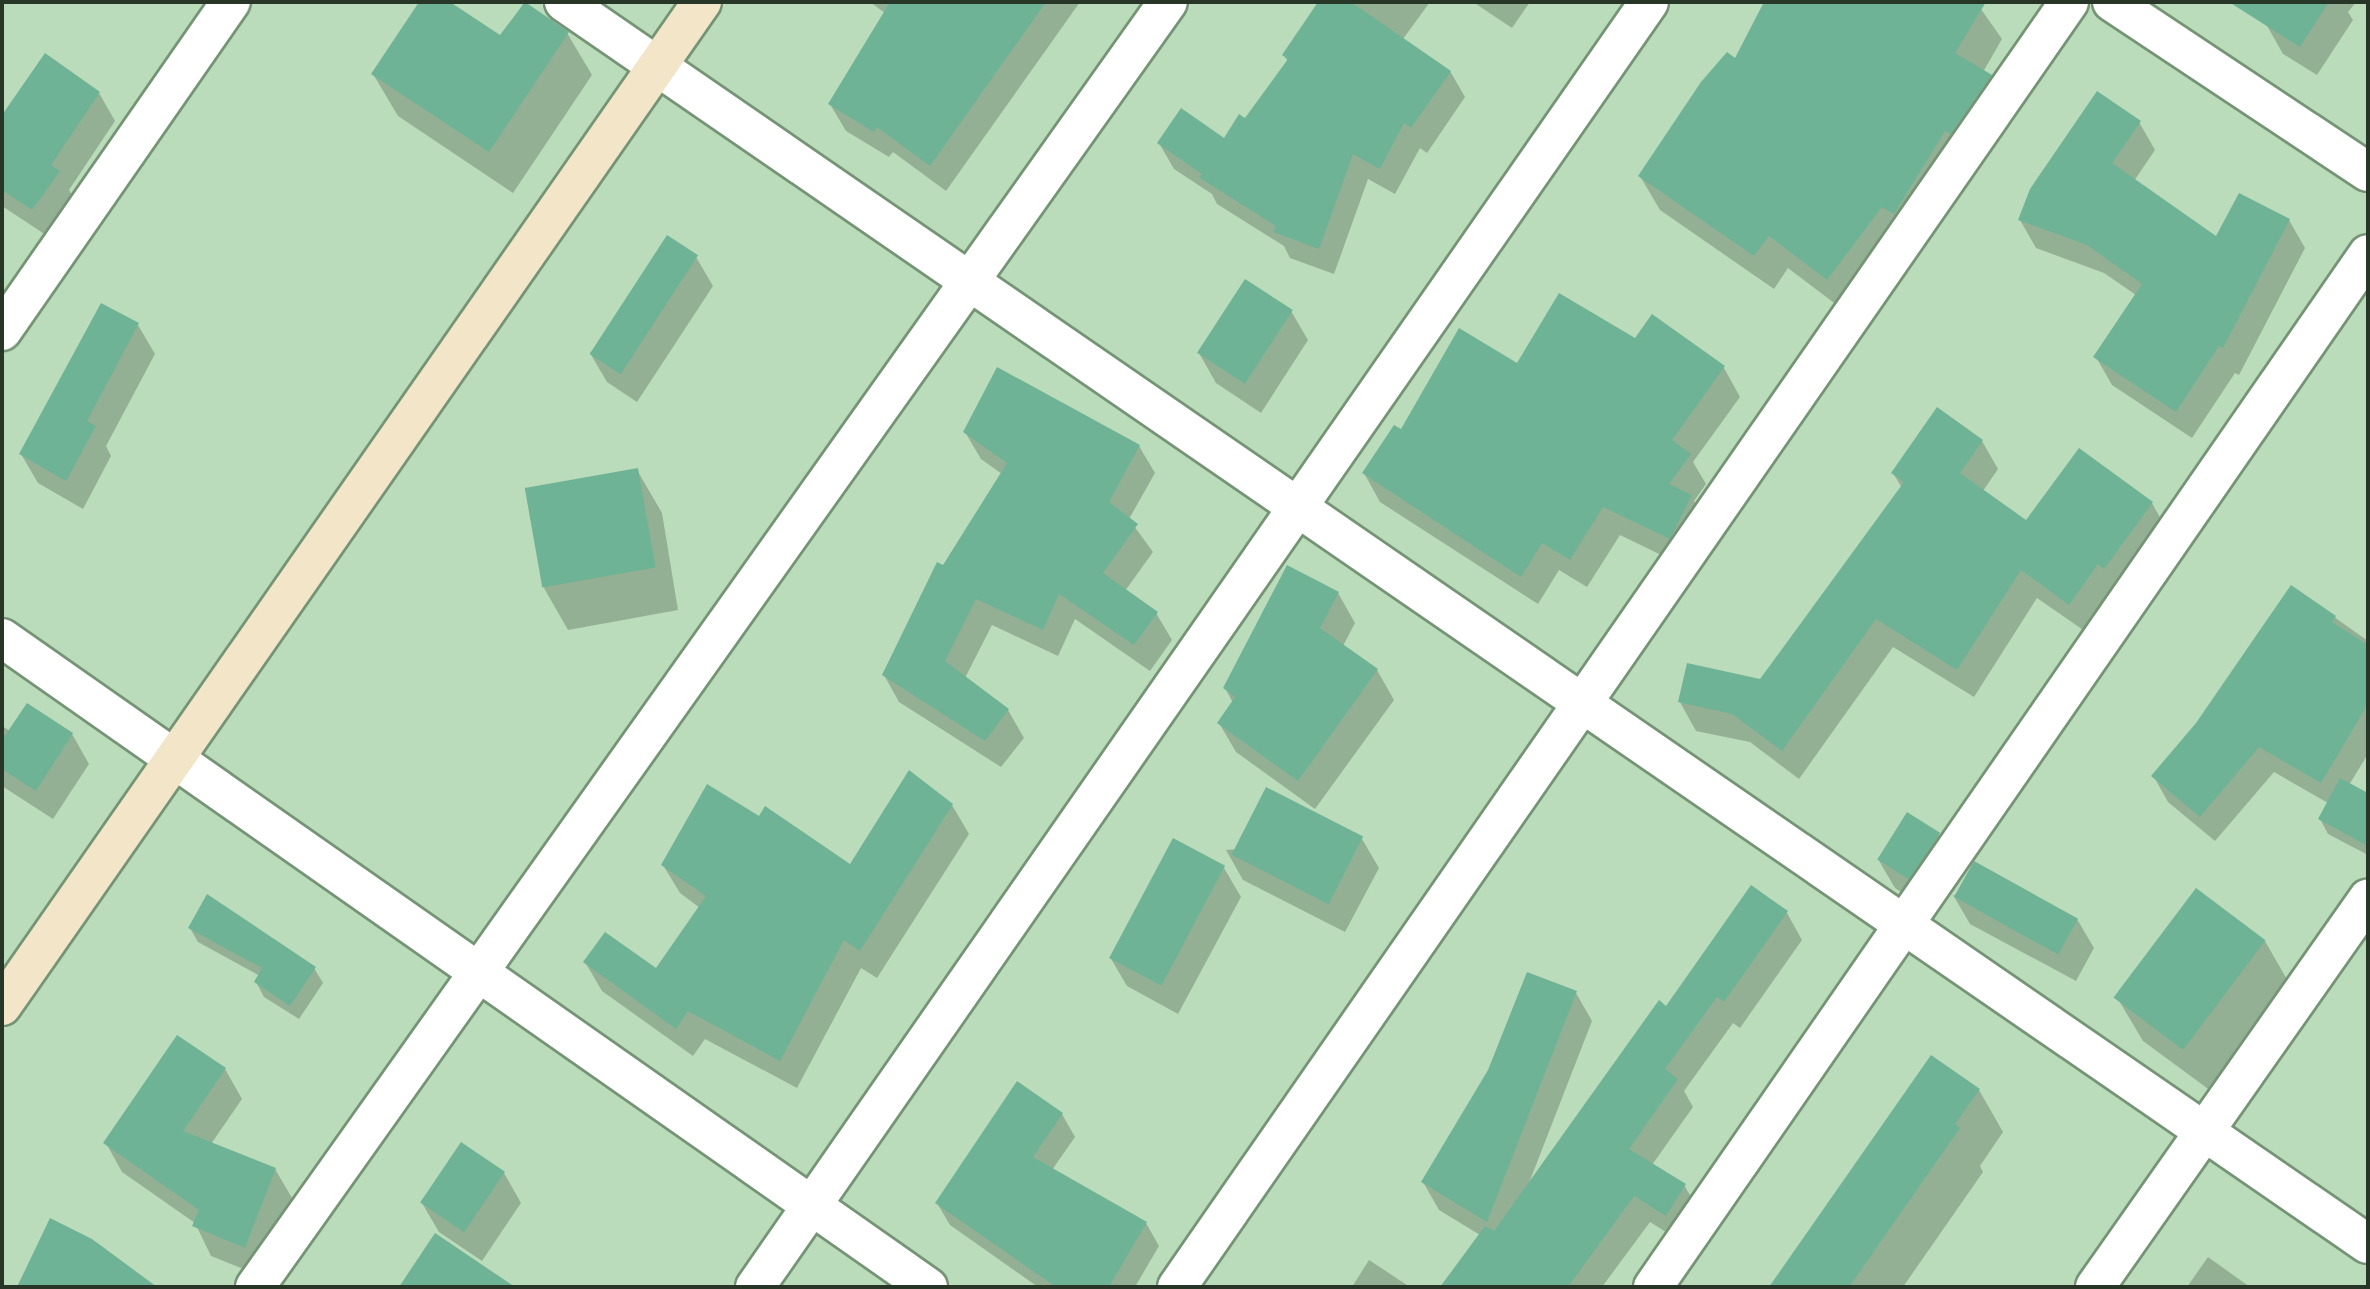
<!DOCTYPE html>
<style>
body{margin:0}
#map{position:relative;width:2370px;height:1289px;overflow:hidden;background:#badcba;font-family:"Asap Condensed",sans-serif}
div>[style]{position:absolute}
.shadow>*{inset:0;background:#0003}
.building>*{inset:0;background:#6eb395;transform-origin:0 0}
.roads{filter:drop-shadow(2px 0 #759475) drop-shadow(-2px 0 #759475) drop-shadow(0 2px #759475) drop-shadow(0 -2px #759475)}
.minor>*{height:38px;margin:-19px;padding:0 19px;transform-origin:19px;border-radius:19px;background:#fff}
.secondary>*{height:38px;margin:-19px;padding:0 19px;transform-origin:19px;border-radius:19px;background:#f3e6c8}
span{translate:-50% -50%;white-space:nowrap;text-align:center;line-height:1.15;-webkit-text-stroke:5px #badcba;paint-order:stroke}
.frame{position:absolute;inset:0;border:4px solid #283628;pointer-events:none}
</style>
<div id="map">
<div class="shadow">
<i style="clip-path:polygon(422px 2px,447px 2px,500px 37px,524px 3px,567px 33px,592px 75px,513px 193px,398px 116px,373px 74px)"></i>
<i style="clip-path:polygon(870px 2px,1080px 2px,946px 191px,893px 152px,889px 157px,846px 131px,830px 104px,885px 13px)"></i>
<i style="clip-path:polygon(1320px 2px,1430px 2px,1403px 39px,1450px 71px,1465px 97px,1427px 153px,1420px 148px,1395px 194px,1368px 179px,1334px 274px,1290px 258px,1284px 246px,1217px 204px,1212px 194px,1174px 169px,1159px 143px,1225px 141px,1246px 121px,1288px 62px,1284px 55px)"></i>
<i style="clip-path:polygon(1473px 2px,1530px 2px,1512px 28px)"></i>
<i style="clip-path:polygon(1766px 2px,1976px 2px,2002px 39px,1983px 72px,1990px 76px,2010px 110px,1846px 312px,1788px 268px,1774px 289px,1660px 210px,1640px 176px,1735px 61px)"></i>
<i style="clip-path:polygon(2281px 2px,2356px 2px,2348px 12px,2353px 20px,2317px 75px,2283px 54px,2266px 24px)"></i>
<i style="clip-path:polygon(45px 56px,99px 93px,115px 121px,69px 190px,75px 201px,49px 237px,2px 206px,2px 123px)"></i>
<i style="clip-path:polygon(2139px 122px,2155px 150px,2134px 181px,2217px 239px,2289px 220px,2305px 248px,2239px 375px,2235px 373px,2192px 438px,2112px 385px,2096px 357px,2136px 295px,2104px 273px,2036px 248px,2020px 220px)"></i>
<i style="clip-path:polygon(696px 257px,713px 286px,637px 402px,607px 382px,590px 353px)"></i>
<i style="clip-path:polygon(1291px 311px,1308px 340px,1261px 413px,1216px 383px,1199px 353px)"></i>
<i style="clip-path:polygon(138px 325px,155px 354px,106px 446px,111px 456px,83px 509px,38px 483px,21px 454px)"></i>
<i style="clip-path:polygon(1635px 340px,1724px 368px,1740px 397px,1693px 462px,1706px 484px,1694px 501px,1708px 525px,1686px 567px,1620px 535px,1587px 587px,1559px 570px,1538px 604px,1380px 502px,1364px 473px,1401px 432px,1518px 365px)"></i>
<i style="clip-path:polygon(965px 432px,1139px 446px,1155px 473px,1129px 519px,1153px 552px,1125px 591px,1156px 613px,1172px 640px,1150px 671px,1075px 619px,1058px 656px,992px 625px,965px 678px,1008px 710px,1024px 738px,1001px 767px,899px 702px,884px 675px,1002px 474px,981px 459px)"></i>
<i style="clip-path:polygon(1982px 441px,1998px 469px,1983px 491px,2027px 522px,2152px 503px,2168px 532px,2086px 632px,2037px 598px,1974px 697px,1893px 647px,1799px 779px,1750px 742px,1696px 731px,1680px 702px,1761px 681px,1902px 488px,1893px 473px)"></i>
<i style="clip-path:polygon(637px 470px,662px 513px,678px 610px,568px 630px,544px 588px)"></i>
<i style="clip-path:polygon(2292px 587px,2368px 641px,2368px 754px,2349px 785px,2368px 795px,2368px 855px,2328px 834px,2320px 819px,2328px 803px,2274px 772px,2215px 841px,2168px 802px,2154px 777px,2197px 724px)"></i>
<i style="clip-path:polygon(1338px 593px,1355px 623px,1343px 646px,1377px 670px,1394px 700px,1315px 809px,1236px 752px,1219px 723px,1233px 703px,1225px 688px)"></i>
<i style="clip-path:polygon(2px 726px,10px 731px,72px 734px,89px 764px,53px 819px,2px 786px)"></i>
<i style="clip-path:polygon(952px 805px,969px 834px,877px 978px,861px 968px,797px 1088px,705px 1039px,693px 1056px,602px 991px,585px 962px,656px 971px,700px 908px,680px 893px,663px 865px,759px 818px,851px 866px)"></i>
<i style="clip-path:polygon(1907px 814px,1939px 835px,1956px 864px,1926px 908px,1895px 888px,1878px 859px)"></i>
<i style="clip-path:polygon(1362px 839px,1379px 868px,1345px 932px,1243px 880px,1226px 850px)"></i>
<i style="clip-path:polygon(1224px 868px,1241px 897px,1178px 1014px,1127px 986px,1110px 957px)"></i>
<i style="clip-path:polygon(1953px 895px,2077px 919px,2094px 948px,2076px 981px,1970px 924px)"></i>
<i style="clip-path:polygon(1787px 913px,1802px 940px,1740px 1028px,1733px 1023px,1684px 1091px,1693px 1107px,1652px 1165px,1684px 1185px,1700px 1212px,1682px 1242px,1650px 1222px,1602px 1287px,1443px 1287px,1480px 1235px,1439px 1210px,1423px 1182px,1576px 993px,1592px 1021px,1529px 1183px,1667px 1008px)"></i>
<i style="clip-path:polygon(190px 928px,314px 968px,323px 983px,299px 1019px,264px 997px,256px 982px,260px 976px,198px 942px)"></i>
<i style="clip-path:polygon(2265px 941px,2289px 983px,2211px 1091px,2143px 1041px,2118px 999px)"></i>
<i style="clip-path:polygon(1931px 1057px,1979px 1090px,2003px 1132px,1980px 1166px,1983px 1172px,1903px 1287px,1771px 1287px)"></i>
<i style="clip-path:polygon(225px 1069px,242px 1099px,211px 1144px,275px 1169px,292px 1198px,261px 1276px,211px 1256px,195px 1223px,122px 1172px,106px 1143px)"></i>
<i style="clip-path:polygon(1062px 1114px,1075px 1137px,1052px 1170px,1146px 1223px,1159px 1246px,1135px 1287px,1038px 1287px,950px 1225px,937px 1203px)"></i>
<i style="clip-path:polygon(504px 1173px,521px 1203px,482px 1261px,439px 1232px,422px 1203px)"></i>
<i style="clip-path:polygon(51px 1220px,90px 1239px,154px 1287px,19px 1287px)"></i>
<i style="clip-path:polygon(436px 1236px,512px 1287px,411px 1287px,406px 1279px)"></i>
<i style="clip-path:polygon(2208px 1257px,2250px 1287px,2187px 1287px)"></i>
<i style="clip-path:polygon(1369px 1260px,1410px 1287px,1352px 1287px)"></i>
</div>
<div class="building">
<i style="clip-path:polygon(419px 2px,450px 2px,500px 35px,525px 2px,569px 32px,489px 152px,371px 74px)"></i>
<i style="clip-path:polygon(890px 2px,1046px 2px,930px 166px,877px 127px,874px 132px,828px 104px)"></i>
<i style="clip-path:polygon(1318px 2px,1351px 2px,1451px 71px,1411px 128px,1404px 123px,1380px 169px,1353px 154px,1319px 249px,1273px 232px,1276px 226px,1200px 178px,1202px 174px,1157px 143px,1181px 108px,1224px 138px,1239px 114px,1245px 118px,1288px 59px,1282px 55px)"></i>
<i style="clip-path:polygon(1764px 2px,1986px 2px,1955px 53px,1992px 75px,1951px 134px,1945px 131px,1894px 214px,1882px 207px,1827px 280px,1769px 236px,1754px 256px,1638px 176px,1701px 82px,1727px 52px,1735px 58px)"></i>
<i style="clip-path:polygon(2229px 2px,2329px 2px,2300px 47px)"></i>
<i style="clip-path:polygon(45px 53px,100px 92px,51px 165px,60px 171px,32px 210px,2px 190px,2px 115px)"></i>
<i style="clip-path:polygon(2097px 91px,2141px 121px,2112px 163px,2216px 236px,2239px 193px,2290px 219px,2223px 348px,2219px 346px,2176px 412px,2093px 357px,2142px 284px,2087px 245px,2018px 220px,2030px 189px)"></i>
<i style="left:667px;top:235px;width:37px;height:142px;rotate:33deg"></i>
<i style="left:1245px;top:279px;width:57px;height:88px;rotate:33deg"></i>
<i style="clip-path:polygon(1559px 293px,1635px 338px,1652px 314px,1725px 366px,1672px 440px,1691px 454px,1669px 484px,1692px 495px,1670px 539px,1603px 507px,1570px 560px,1542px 543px,1521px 577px,1362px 473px,1394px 425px,1401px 429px,1459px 328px,1517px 363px)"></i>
<i style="clip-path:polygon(101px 303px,139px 323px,87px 421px,96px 426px,66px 481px,19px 454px)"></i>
<i style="clip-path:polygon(997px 367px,1140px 445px,1109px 502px,1138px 524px,1103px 573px,1158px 612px,1134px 645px,1059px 594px,1043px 630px,976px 599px,945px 661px,1009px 709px,985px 741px,882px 675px,937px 562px,943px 565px,1007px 463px,963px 432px)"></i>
<i style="clip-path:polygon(1937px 407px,1983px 440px,1960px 473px,2026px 520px,2079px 448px,2153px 502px,2104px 569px,2098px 564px,2069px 605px,2021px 570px,1957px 670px,1876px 619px,1782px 751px,1732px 714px,1678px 702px,1687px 663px,1760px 679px,1904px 482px,1891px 473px)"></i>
<i style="left:638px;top:468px;width:101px;height:115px;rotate:80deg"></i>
<i style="clip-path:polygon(1287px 565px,1339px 592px,1320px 628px,1378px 669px,1298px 781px,1217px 723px,1235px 697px,1223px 688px)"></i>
<i style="clip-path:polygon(2291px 585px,2336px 616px,2332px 622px,2368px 645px,2368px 704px,2321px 783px,2259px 747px,2200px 817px,2151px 776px,2196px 723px)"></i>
<i style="clip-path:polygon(27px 703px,73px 733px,36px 791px,2px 769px,2px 740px)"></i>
<i style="clip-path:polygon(909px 770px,953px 804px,860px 951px,844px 940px,780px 1061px,688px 1011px,676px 1029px,583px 962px,605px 932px,656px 968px,706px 896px,661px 865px,707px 784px,759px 816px,765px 806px,850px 864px)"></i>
<i style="clip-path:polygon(2340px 778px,2368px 793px,2368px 846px,2318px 819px)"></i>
<i style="left:1266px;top:787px;width:109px;height:76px;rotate:27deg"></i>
<i style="left:1907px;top:812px;width:39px;height:56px;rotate:32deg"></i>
<i style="left:1173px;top:838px;width:59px;height:136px;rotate:28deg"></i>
<i style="left:1974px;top:861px;width:119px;height:41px;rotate:29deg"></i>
<i style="clip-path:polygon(1751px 885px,1788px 911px,1724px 1002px,1717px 997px,1665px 1069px,1678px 1079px,1629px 1149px,1686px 1184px,1666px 1216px,1634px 1196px,1568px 1287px,1440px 1287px,1485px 1226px,1494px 1231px,1659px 1000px,1666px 1006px)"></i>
<i style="left:2196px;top:888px;width:87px;height:137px;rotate:37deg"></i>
<i style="clip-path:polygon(207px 894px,316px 967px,290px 1006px,254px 982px,262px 968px,188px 928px)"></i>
<i style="clip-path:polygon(1527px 972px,1577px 991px,1487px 1222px,1421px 1182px,1488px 1070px)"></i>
<i style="clip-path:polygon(177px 1035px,226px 1068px,183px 1131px,276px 1168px,245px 1248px,192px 1226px,199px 1210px,103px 1143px)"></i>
<i style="clip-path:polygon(1931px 1055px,1980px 1089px,1955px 1124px,1960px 1128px,1849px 1287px,1769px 1287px)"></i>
<i style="clip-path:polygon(1017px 1081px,1063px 1113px,1033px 1157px,1147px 1222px,1109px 1287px,1056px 1287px,935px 1203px)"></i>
<i style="left:461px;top:1142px;width:53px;height:73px;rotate:34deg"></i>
<i style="clip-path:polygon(50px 1218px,92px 1239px,157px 1287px,17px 1287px)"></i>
<i style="clip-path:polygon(435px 1233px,515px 1287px,399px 1287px)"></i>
</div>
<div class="roads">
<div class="minor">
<i style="left:564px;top:2px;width:2190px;rotate:34.55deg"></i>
<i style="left:2112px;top:2px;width:307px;rotate:33.6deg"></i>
<i style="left:2px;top:331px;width:401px;rotate:-55.2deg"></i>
<i style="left:2px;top:638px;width:1131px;rotate:35.03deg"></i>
<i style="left:255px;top:1287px;width:1576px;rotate:-54.61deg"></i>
<i style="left:755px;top:1287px;width:1565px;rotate:-55.17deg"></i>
<i style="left:1177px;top:1287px;width:1564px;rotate:-55.23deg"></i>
<i style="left:1653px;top:1287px;width:1256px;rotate:-55.31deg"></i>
<i style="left:2095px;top:1287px;width:475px;rotate:-54.9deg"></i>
</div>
<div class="secondary">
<i style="left:2px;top:1006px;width:1224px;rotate:-55.12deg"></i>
</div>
</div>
<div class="frame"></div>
</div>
